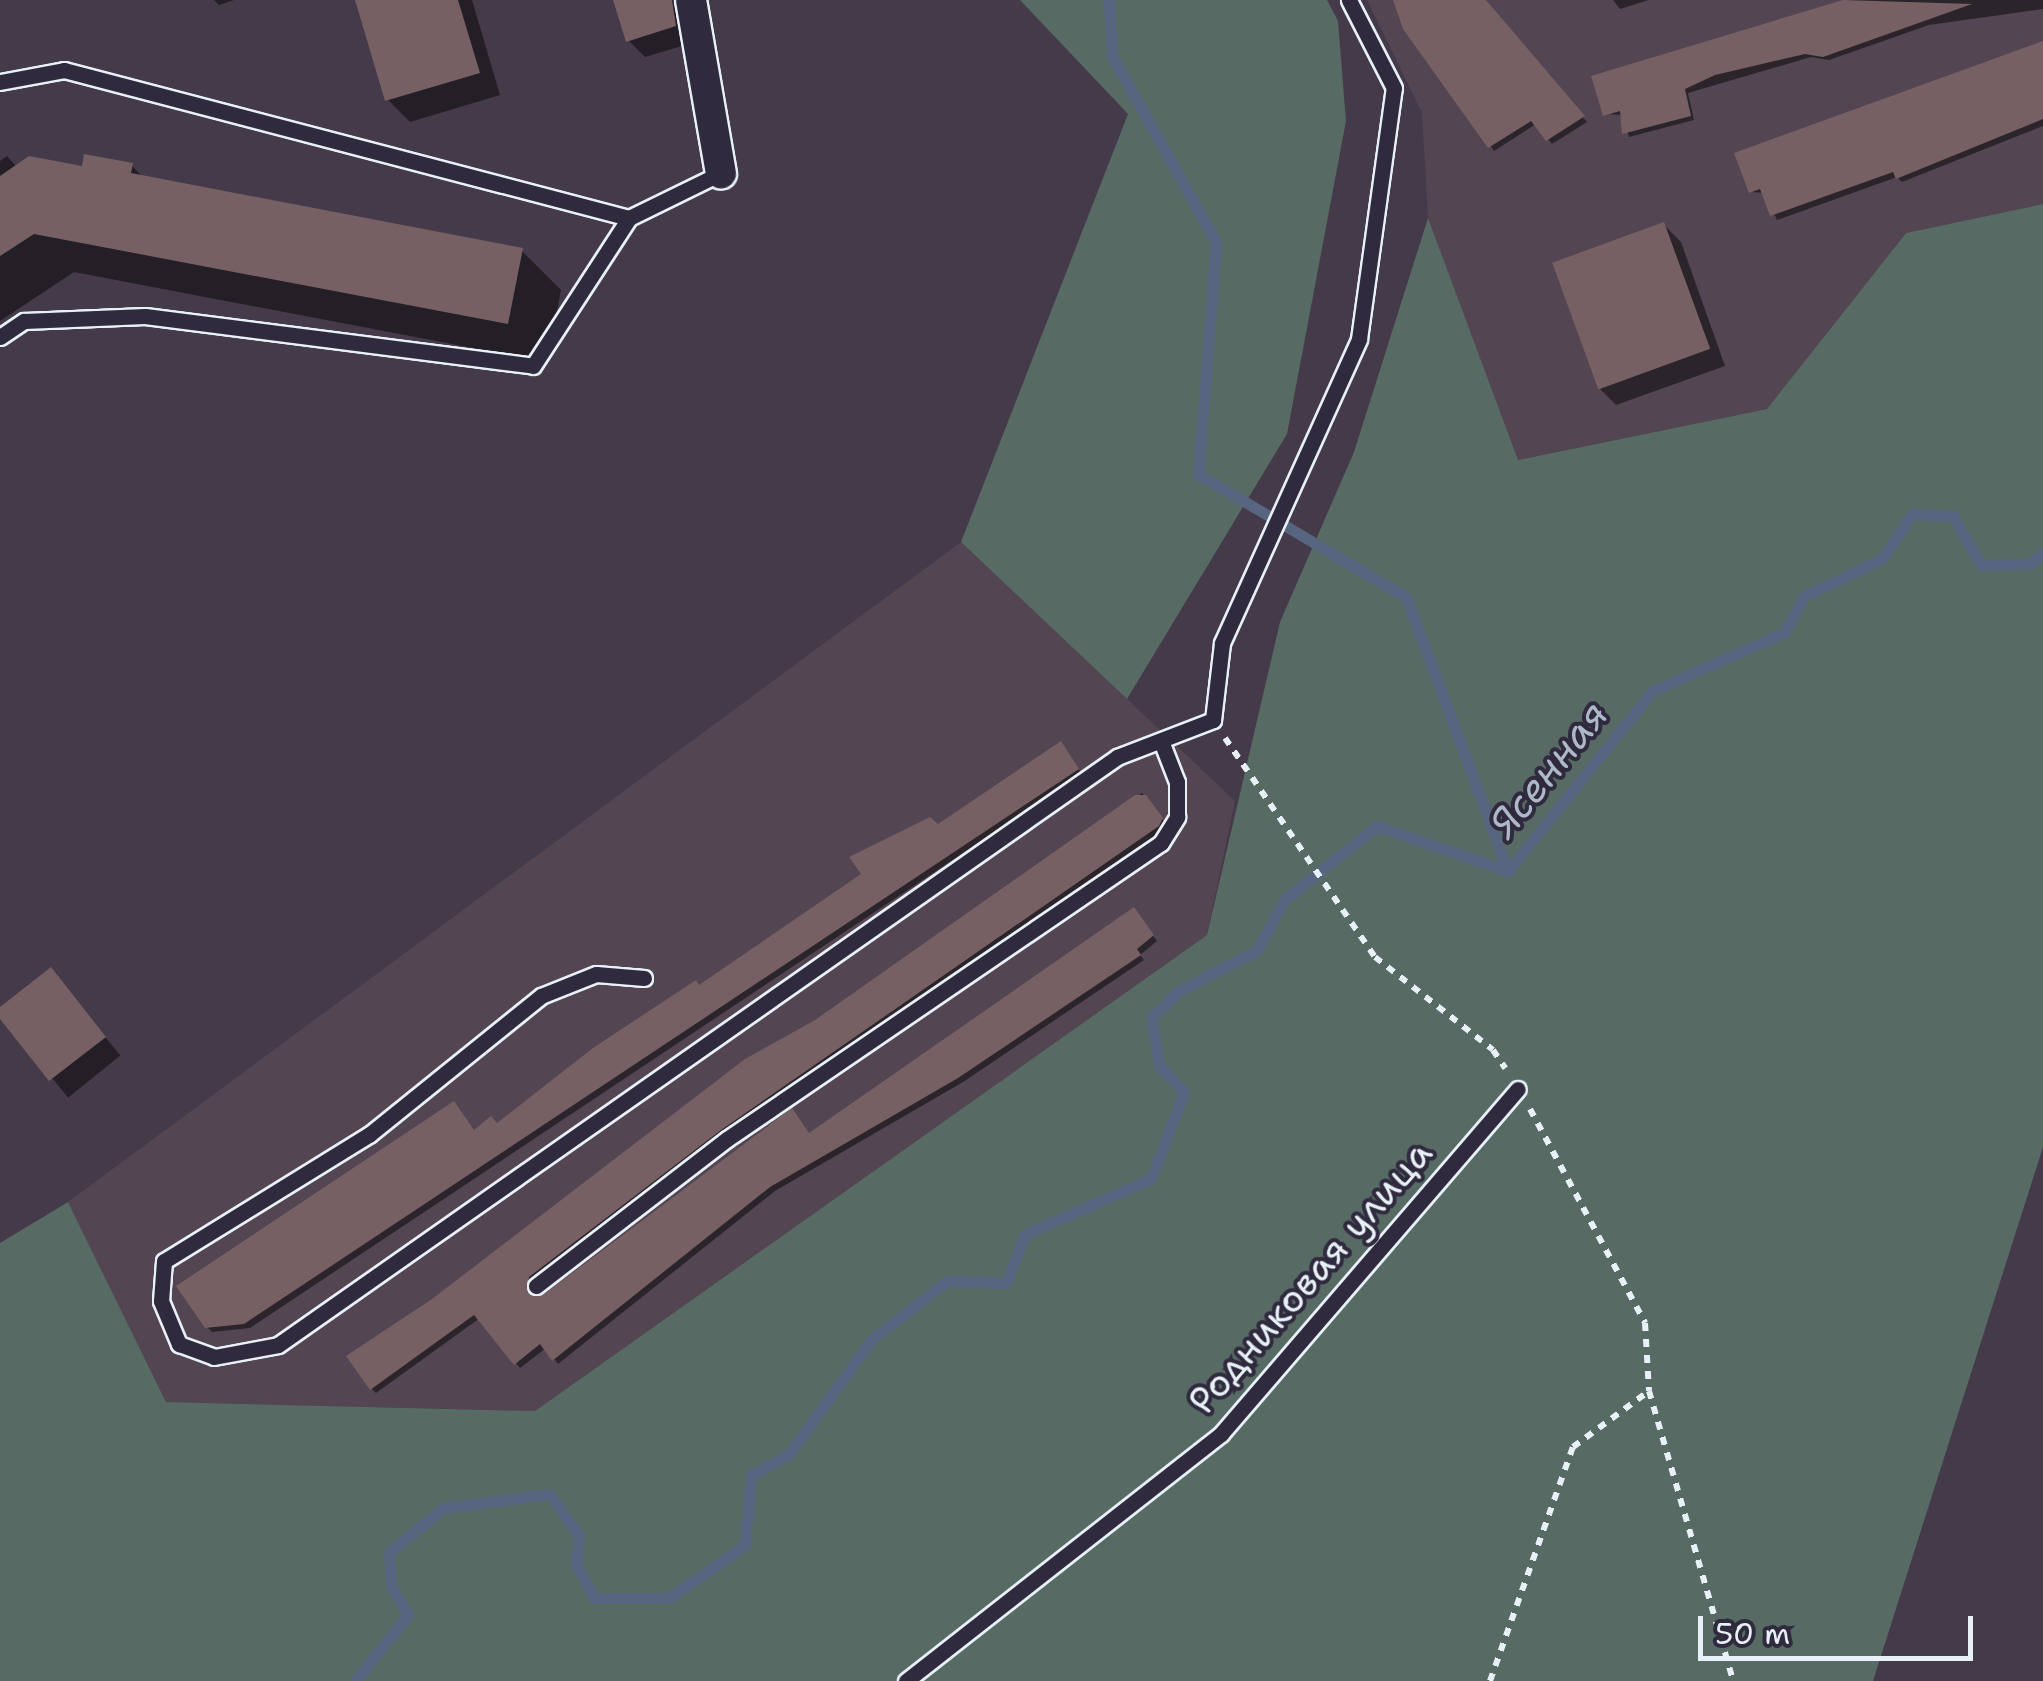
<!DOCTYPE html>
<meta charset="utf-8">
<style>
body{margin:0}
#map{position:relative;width:2043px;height:1681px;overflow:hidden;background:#443a49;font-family:"Shantell Sans",sans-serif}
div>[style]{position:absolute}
.built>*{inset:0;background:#534551}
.green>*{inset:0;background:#576a64}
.shadow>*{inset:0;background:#0007;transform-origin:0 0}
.stream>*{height:11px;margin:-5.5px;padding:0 5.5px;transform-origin:5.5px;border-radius:5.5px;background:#576581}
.building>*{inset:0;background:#766064;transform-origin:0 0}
.path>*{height:6px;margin-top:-3px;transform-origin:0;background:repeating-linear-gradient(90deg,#e8f1f8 0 8px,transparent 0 16px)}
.roads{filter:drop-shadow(2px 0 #e8f1f8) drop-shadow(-2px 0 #e8f1f8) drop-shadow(0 2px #e8f1f8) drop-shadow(0 -2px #e8f1f8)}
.lane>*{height:15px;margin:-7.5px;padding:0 7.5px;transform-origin:7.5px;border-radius:7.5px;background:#2f2a3d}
.street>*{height:30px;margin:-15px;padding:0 15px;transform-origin:15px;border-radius:15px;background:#2f2a3d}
span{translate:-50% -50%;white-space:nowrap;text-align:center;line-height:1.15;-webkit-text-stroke:8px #2f2a3d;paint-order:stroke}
.street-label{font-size:38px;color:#e8f1f8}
.water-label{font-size:40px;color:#aeb9c8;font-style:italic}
.scale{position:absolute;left:1698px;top:1616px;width:275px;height:45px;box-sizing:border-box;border:5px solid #e8f1f8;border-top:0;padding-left:12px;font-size:30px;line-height:35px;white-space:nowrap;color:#e8f1f8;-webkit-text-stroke:8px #2f2a3d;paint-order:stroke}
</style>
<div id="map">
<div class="built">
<i style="clip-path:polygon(1367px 0,2043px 0,2043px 204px,1906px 233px,1767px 409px,1517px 460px,1428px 218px,1422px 113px)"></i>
<i style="clip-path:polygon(961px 542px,1235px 801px,1207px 935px,535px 1411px,166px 1402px,68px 1202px)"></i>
</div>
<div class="green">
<i style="clip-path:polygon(1020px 0,1327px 0,1338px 21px,1346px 121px,1287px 434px,1127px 699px,961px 542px,1128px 114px)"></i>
<i style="clip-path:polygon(2043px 204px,2043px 1147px,1873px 1681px,0 1681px,0 1243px,68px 1202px,166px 1402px,535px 1411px,1207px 935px,1280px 622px,1354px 452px,1428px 218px,1518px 460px,1767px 409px,1906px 233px)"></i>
</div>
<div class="shadow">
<i style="clip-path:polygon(214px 0,234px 0,219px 5px)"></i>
<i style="clip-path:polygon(357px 0,472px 0,500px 95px,410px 122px,387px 99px)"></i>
<i style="clip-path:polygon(616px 0,680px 0,692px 43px,645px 57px,628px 40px)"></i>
<i style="clip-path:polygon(1396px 0,1483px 0,1587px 122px,1552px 144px,1536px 124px,1494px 151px)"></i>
<i style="clip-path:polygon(1613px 0,1649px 0,1620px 9px)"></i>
<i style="clip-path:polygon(1851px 0,2043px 0,2043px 9px,1929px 25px,1829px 60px,1811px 57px,1688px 93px,1694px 120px,1629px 137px,1623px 115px,1605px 114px,1594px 77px)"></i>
<i style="clip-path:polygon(2043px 48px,2043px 126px,1902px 182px,1897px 177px,1777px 220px,1765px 193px,1751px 192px)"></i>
<i style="clip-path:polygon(7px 156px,17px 167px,132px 166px,144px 178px,522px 251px,561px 290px,547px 362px,74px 272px,0 321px,0 161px)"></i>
<i style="clip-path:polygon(1664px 225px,1681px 242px,1725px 366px,1616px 405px,1599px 388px)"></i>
<i style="clip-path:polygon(1065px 749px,1082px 774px,250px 1328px,212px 1332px,207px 1327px,475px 1133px,497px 1126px,865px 874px)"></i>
<i style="clip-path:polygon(1142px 793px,1166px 824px,1163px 830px,725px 1134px,533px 1282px,531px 1295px,543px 1298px,810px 1136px,1138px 915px,1157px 941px,1140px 955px,1144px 960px,963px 1082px,775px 1191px,558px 1364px,546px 1348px,520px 1368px,480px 1318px,376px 1393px,371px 1388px,433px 1301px)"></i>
<i style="left:51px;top:970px;width:110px;height:67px;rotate:51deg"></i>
</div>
<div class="stream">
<i style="left:1109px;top:0;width:56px;rotate:86.9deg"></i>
<i style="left:1112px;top:56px;width:213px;rotate:60.8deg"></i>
<i style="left:1216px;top:242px;width:233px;rotate:94.4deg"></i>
<i style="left:1198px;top:474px;width:242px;rotate:30.6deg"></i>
<i style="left:1406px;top:597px;width:292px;rotate:69.6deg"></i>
<i style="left:355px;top:1681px;width:85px;rotate:-51.2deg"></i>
<i style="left:408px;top:1615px;width:34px;rotate:-120deg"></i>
<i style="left:391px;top:1585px;width:33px;rotate:-93deg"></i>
<i style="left:389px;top:1552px;width:70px;rotate:-39.2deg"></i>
<i style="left:443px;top:1508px;width:108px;rotate:-7.5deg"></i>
<i style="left:550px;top:1494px;width:51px;rotate:55.4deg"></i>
<i style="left:579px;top:1536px;width:29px;rotate:96deg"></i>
<i style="left:576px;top:1565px;width:38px;rotate:61deg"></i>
<i style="left:594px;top:1598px;width:75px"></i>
<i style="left:669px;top:1598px;width:93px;rotate:-34.9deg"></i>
<i style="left:745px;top:1545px;width:70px;rotate:-85.1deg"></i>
<i style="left:751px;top:1475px;width:42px;rotate:-28.4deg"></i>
<i style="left:788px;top:1455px;width:143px;rotate:-54.1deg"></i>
<i style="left:872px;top:1339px;width:95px;rotate:-37.7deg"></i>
<i style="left:947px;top:1281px;width:59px;rotate:1.9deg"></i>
<i style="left:1006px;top:1283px;width:53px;rotate:-68.8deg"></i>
<i style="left:1025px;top:1234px;width:137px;rotate:-23.6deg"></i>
<i style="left:1151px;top:1179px;width:93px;rotate:-69.2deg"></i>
<i style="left:1184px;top:1092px;width:37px;rotate:-133deg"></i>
<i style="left:1159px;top:1065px;width:49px;rotate:-98.3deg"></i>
<i style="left:1152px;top:1017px;width:37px;rotate:-44deg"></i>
<i style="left:1179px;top:991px;width:88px;rotate:-27.7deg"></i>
<i style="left:1257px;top:950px;width:58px;rotate:-61.2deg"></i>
<i style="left:1285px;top:899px;width:117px;rotate:-38.4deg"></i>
<i style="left:1377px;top:826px;width:139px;rotate:19deg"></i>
<i style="left:1508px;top:871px;width:231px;rotate:-51.3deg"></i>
<i style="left:1652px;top:691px;width:145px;rotate:-23.9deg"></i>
<i style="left:1785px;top:632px;width:41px;rotate:-62.2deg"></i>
<i style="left:1804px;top:596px;width:86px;rotate:-25.4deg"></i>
<i style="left:1882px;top:559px;width:54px;rotate:-56.3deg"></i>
<i style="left:1912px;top:514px;width:41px;rotate:2.8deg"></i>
<i style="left:1953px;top:516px;width:56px;rotate:60.3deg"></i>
<i style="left:1981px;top:565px;width:49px;rotate:-1.2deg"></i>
<i style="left:2030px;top:564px;width:17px;rotate:-40deg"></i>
</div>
<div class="building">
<i style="clip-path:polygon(355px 0,458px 0,480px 73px,385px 101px)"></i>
<i style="clip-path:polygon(613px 0,672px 0,676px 26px,626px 42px)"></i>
<i style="clip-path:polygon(1393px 0,1486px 0,1585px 116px,1546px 141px,1531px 121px,1488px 148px,1403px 29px)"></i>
<i style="clip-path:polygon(1843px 0,1972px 4px,1823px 57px,1805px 54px,1715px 75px,1685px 89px,1691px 116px,1622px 134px,1620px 111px,1603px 116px,1591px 76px)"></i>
<i style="clip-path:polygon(2043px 41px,2043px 119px,1896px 179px,1893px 172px,1770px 216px,1760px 189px,1749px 193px,1734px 153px)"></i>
<i style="clip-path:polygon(84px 154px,133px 163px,131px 173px,523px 248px,508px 324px,34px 234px,0 256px,0 176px,29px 156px,82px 166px)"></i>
<i style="left:1664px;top:222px;width:135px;height:119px;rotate:70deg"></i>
<i style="clip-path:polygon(1061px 741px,1079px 769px,244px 1324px,205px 1328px,176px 1286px,454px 1101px,474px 1130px,491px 1116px,497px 1123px,593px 1048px,696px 980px,699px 985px,861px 874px,849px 857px,930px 817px,938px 824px)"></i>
<i style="clip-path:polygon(1135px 795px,1146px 795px,1163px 818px,1159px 826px,721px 1130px,529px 1277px,527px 1292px,543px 1295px,792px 1108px,809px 1133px,1134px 907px,1154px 935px,1137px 949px,1141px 955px,958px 1078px,770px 1187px,552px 1361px,540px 1344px,514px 1365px,474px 1315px,370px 1390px,346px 1356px,432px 1299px,745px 1059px,815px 1020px)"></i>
<i style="clip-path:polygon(51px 967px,106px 1037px,49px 1081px,0 1019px,0 1007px)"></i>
</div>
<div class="path">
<i style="left:1225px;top:738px;width:265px;rotate:55.6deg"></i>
<i style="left:1375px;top:957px;width:150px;rotate:38.2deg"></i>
<i style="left:1493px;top:1050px;width:22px;rotate:56deg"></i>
<i style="left:1530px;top:1109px;width:243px;rotate:61.7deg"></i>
<i style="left:1645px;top:1323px;width:68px;rotate:86.6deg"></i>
<i style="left:1649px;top:1391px;width:302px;rotate:73.8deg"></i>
<i style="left:1490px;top:1681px;width:248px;rotate:-70.5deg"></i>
<i style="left:1573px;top:1447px;width:94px;rotate:-36.4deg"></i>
</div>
<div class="roads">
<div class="lane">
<i style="left:0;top:82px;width:65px;rotate:-10.6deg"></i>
<i style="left:64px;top:70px;width:584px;rotate:14.68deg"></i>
<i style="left:629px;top:218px;width:102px;rotate:-26.1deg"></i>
<i style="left:0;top:337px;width:29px;rotate:-34deg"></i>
<i style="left:24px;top:321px;width:121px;rotate:-2.4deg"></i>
<i style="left:145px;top:316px;width:391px;rotate:7.3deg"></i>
<i style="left:533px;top:366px;width:176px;rotate:-57deg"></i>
<i style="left:644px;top:978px;width:48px;rotate:-175.2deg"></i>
<i style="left:596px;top:974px;width:59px;rotate:158.2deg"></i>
<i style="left:541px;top:996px;width:220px;rotate:141.1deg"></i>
<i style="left:370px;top:1134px;width:242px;rotate:148.3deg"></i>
<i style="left:164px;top:1261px;width:40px;rotate:94.3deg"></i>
<i style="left:161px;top:1301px;width:47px;rotate:67.3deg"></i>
<i style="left:179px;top:1344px;width:37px;rotate:20deg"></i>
<i style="left:214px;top:1357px;width:65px;rotate:-10.6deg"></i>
<i style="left:278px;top:1345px;width:1025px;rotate:-35.02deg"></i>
<i style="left:1117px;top:757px;width:103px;rotate:-21.1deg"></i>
<i style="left:1213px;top:720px;width:78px;rotate:-83.3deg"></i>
<i style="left:1222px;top:643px;width:333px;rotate:-65.7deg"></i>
<i style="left:1359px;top:339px;width:253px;rotate:-82.1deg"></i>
<i style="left:1394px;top:88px;width:99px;rotate:-117.1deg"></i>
<i style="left:536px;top:1286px;width:241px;rotate:-37.6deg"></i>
<i style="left:727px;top:1139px;width:525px;rotate:-34.3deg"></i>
<i style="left:1161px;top:843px;width:31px;rotate:-58deg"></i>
<i style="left:1177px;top:817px;width:35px;rotate:-90deg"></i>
<i style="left:1177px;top:782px;width:44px;rotate:-111.3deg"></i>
<i style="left:906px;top:1681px;width:400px;rotate:-38.1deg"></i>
<i style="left:1221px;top:1434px;width:455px;rotate:-49.3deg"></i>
</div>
<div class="street">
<i style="left:691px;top:0;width:176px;rotate:80.2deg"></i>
</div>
</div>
<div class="street-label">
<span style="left:1310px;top:1277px;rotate:-49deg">Родниковая улица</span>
</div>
<div class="water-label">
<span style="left:1548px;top:769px;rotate:-51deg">Ясенная</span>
</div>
<div class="scale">50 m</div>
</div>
